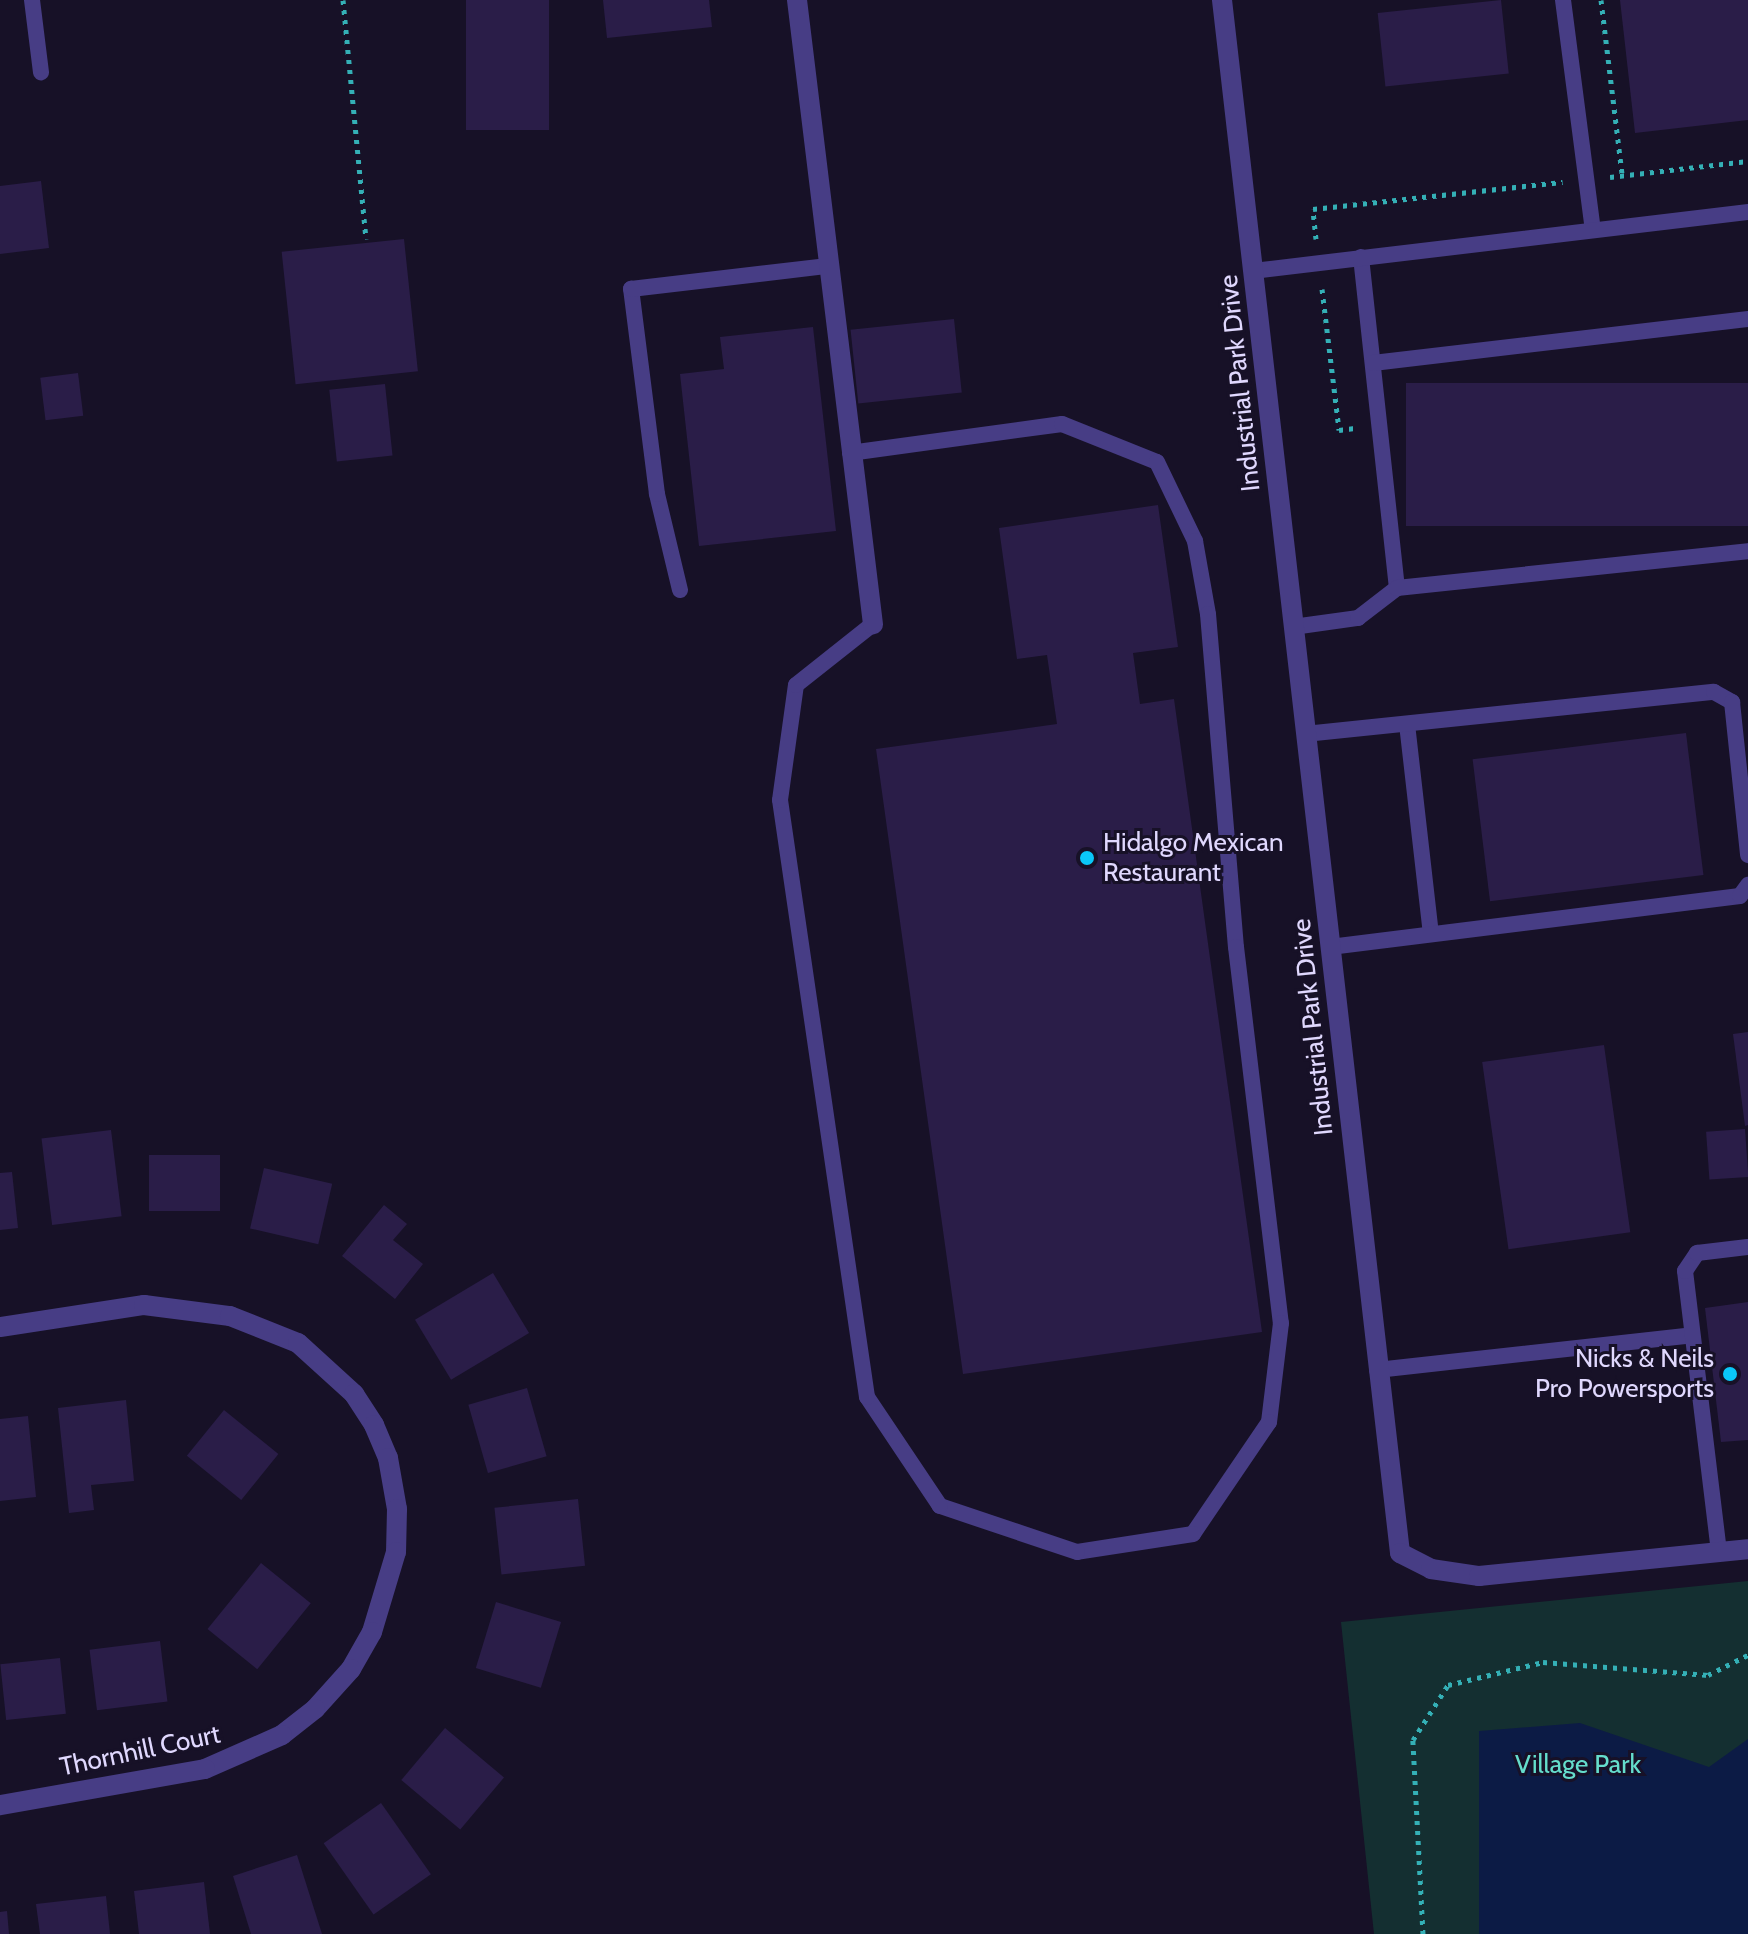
<!DOCTYPE html>
<style>
body{margin:0}
#map{position:relative;width:1748px;height:1934px;overflow:hidden;background:#171127;font-family:Cabin,sans-serif}
div>[style]{position:absolute}
.green>*{inset:0;background:#142f31}
.water>*{inset:0;background:#0c1b45}
.building>*{inset:0;background:#2a1d48;transform-origin:0 0}
.path>*{height:5px;margin-top:-2.5px;transform-origin:0;background:repeating-linear-gradient(90deg,#34b0b6 0 4px,transparent 0 10px)}
.lane>*{height:16px;margin:-8px;padding:0 8px;transform-origin:8px;border-radius:8px;background:#473d85}
.street>*{height:20px;margin:-10px;padding:0 10px;transform-origin:10px;border-radius:10px;background:#473d85}
.dots>*{width:22px;height:22px;translate:-50% -50%;box-sizing:border-box;border:4px solid #171127;border-radius:50%}
span{translate:-50% -50%;white-space:nowrap;text-align:center;line-height:1.15;-webkit-text-stroke:6px #171127;paint-order:stroke}
.street-label{font-size:26px;color:#e0d8fe}
.poi-label{font-size:26px;color:#e0d8fe}
.left{translate:0 -50%;text-align:left}
.right{translate:-100% -50%;text-align:right}
.park-label{font-size:26px;color:#65ddcc}
</style>
<div id="map">
<div class="green">
<i style="clip-path:polygon(1748px 1581px,1748px 1934px,1374px 1934px,1341px 1622px)"></i>
</div>
<div class="water">
<i style="clip-path:polygon(1580px 1723px,1709px 1767px,1748px 1739px,1748px 1934px,1479px 1934px,1479px 1731px)"></i>
</div>
<div class="building">
<i style="left:466px;top:0;width:83px;height:130px"></i>
<i style="clip-path:polygon(603px 0,709px 0,712px 27px,607px 38px)"></i>
<i style="left:1501px;top:0;width:74px;height:124px;rotate:84deg"></i>
<i style="clip-path:polygon(1620px 0,1748px 0,1748px 120px,1635px 133px)"></i>
<i style="clip-path:polygon(41px 181px,49px 248px,0 254px,0 186px)"></i>
<i style="left:404px;top:239px;width:133px;height:123px;rotate:84deg"></i>
<i style="left:954px;top:319px;width:74px;height:104px;rotate:84deg"></i>
<i style="clip-path:polygon(813px 327px,836px 531px,699px 546px,680px 374px,724px 369px,720px 337px)"></i>
<i style="left:78px;top:373px;width:43px;height:38px;rotate:83deg"></i>
<i style="left:1748px;top:383px;width:143px;height:342px;rotate:90deg"></i>
<i style="left:385px;top:384px;width:72px;height:56px;rotate:84deg"></i>
<i style="clip-path:polygon(1158px 505px,1178px 647px,1133px 653px,1140px 704px,1174px 699px,1262px 1332px,963px 1374px,876px 749px,1057px 724px,1047px 655px,1017px 659px,999px 528px)"></i>
<i style="left:1686px;top:733px;width:143px;height:215px;rotate:83deg"></i>
<i style="clip-path:polygon(1748px 1032px,1748px 1125px,1745px 1126px,1733px 1034px)"></i>
<i style="left:1604px;top:1045px;width:189px;height:123px;rotate:82deg"></i>
<i style="left:1745px;top:1129px;width:48px;height:39px;rotate:86deg"></i>
<i style="left:111px;top:1130px;width:87px;height:70px;rotate:83deg"></i>
<i style="left:149px;top:1155px;width:71px;height:56px"></i>
<i style="left:264px;top:1168px;width:70px;height:62px;rotate:13deg"></i>
<i style="clip-path:polygon(12px 1172px,18px 1228px,0 1230px,0 1173px)"></i>
<i style="clip-path:polygon(384px 1205px,407px 1224px,393px 1240px,423px 1264px,395px 1299px,342px 1256px)"></i>
<i style="left:493px;top:1273px;width:70px;height:91px;rotate:59deg"></i>
<i style="clip-path:polygon(1748px 1302px,1748px 1440px,1721px 1442px,1705px 1308px)"></i>
<i style="left:527px;top:1388px;width:71px;height:61px;rotate:74deg"></i>
<i style="clip-path:polygon(126px 1400px,134px 1481px,91px 1485px,94px 1510px,69px 1513px,58px 1408px)"></i>
<i style="left:224px;top:1410px;width:70px;height:59px;rotate:39deg"></i>
<i style="clip-path:polygon(28px 1416px,36px 1497px,0 1501px,0 1419px)"></i>
<i style="left:578px;top:1499px;width:67px;height:84px;rotate:84deg"></i>
<i style="left:261px;top:1563px;width:64px;height:85px;rotate:39deg"></i>
<i style="left:496px;top:1602px;width:68px;height:69px;rotate:17deg"></i>
<i style="left:160px;top:1641px;width:61px;height:71px;rotate:83deg"></i>
<i style="left:60px;top:1658px;width:56px;height:60px;rotate:84deg"></i>
<i style="left:445px;top:1728px;width:77px;height:68px;rotate:40deg"></i>
<i style="left:381px;top:1803px;width:87px;height:70px;rotate:55deg"></i>
<i style="clip-path:polygon(297px 1855px,322px 1934px,251px 1934px,233px 1876px)"></i>
<i style="clip-path:polygon(204px 1882px,210px 1934px,139px 1934px,134px 1891px)"></i>
<i style="clip-path:polygon(106px 1896px,110px 1934px,40px 1934px,36px 1904px)"></i>
<i style="clip-path:polygon(7px 1911px,9px 1934px,0 1934px,0 1912px)"></i>
</div>
<div class="path">
<i style="left:343px;top:0;width:240px;rotate:84.5deg"></i>
<i style="left:1601px;top:0;width:175px;rotate:83.1deg"></i>
<i style="left:1610px;top:177px;width:139px;rotate:-6.6deg"></i>
<i style="left:1316px;top:239px;width:30px;rotate:-96deg"></i>
<i style="left:1313px;top:209px;width:251px;rotate:-6.2deg"></i>
<i style="left:1322px;top:289px;width:142px;rotate:83.1deg"></i>
<i style="left:1339px;top:430px;width:16px;rotate:-7deg"></i>
<i style="left:1423px;top:1934px;width:194px;rotate:-93deg"></i>
<i style="left:1413px;top:1740px;width:65px;rotate:-57.5deg"></i>
<i style="left:1448px;top:1685px;width:98px;rotate:-13.6deg"></i>
<i style="left:1543px;top:1662px;width:166px;rotate:4.5deg"></i>
<i style="left:1708px;top:1675px;width:45px;rotate:-26.6deg"></i>
</div>
<div class="lane">
<i style="left:32px;top:0;width:73px;rotate:82.9deg"></i>
<i style="left:1563px;top:0;width:232px;rotate:82.6deg"></i>
<i style="left:1361px;top:257px;width:333px;rotate:83.8deg"></i>
<i style="left:1253px;top:271px;width:499px;rotate:-6.8deg"></i>
<i style="left:1373px;top:363px;width:378px;rotate:-6.7deg"></i>
<i style="left:850px;top:453px;width:214px;rotate:-7.8deg"></i>
<i style="left:1062px;top:424px;width:102px;rotate:21.8deg"></i>
<i style="left:1157px;top:462px;width:88px;rotate:64.3deg"></i>
<i style="left:1195px;top:541px;width:74px;rotate:79.9deg"></i>
<i style="left:1208px;top:614px;width:334px;rotate:85.2deg"></i>
<i style="left:1236px;top:947px;width:379px;rotate:83.2deg"></i>
<i style="left:1281px;top:1323px;width:100px;rotate:96.9deg"></i>
<i style="left:1269px;top:1422px;width:135px;rotate:124.2deg"></i>
<i style="left:1193px;top:1534px;width:117px;rotate:171.2deg"></i>
<i style="left:1077px;top:1552px;width:145px;rotate:-161.4deg"></i>
<i style="left:940px;top:1506px;width:131px;rotate:-123.8deg"></i>
<i style="left:867px;top:1397px;width:603px;rotate:-98.29deg"></i>
<i style="left:780px;top:800px;width:116px;rotate:-82.1deg"></i>
<i style="left:796px;top:685px;width:98px;rotate:-38.4deg"></i>
<i style="left:680px;top:590px;width:99px;rotate:-103.5deg"></i>
<i style="left:657px;top:494px;width:207px;rotate:-97.2deg"></i>
<i style="left:631px;top:289px;width:196px;rotate:-6.7deg"></i>
<i style="left:1293px;top:627px;width:66px;rotate:-7.9deg"></i>
<i style="left:1358px;top:618px;width:49px;rotate:-37.6deg"></i>
<i style="left:1397px;top:588px;width:353px;rotate:-6deg"></i>
<i style="left:1407px;top:724px;width:211px;rotate:83.5deg"></i>
<i style="left:1305px;top:734px;width:411px;rotate:-5.9deg"></i>
<i style="left:1714px;top:692px;width:21px;rotate:29deg"></i>
<i style="left:1732px;top:702px;width:154px;rotate:84deg"></i>
<i style="left:1330px;top:947px;width:413px;rotate:-7.1deg"></i>
<i style="left:1740px;top:896px;width:14px;rotate:-54deg"></i>
<i style="left:1377px;top:1370px;width:317px;rotate:-6.3deg"></i>
<i style="left:1719px;top:1552px;width:283px;rotate:-96.9deg"></i>
<i style="left:1685px;top:1271px;width:22px;rotate:-56deg"></i>
<i style="left:1697px;top:1253px;width:51px;rotate:-6.7deg"></i>
</div>
<div class="street">
<i style="left:797px;top:0;width:629px;rotate:83.06deg"></i>
<i style="left:1222px;top:0;width:1563px;rotate:83.46deg"></i>
<i style="left:1400px;top:1553px;width:35px;rotate:27deg"></i>
<i style="left:1431px;top:1569px;width:49px;rotate:8.3deg"></i>
<i style="left:1479px;top:1576px;width:270px;rotate:-5.7deg"></i>
<i style="left:0;top:1327px;width:146px;rotate:-8.7deg"></i>
<i style="left:144px;top:1305px;width:87px;rotate:7.3deg"></i>
<i style="left:230px;top:1316px;width:73px;rotate:21.7deg"></i>
<i style="left:298px;top:1343px;width:76px;rotate:42.3deg"></i>
<i style="left:354px;top:1394px;width:37px;rotate:57deg"></i>
<i style="left:374px;top:1425px;width:36px;rotate:67deg"></i>
<i style="left:388px;top:1458px;width:52px;rotate:80deg"></i>
<i style="left:397px;top:1509px;width:43px;rotate:91.3deg"></i>
<i style="left:396px;top:1552px;width:84px;rotate:106.7deg"></i>
<i style="left:372px;top:1632px;width:43px;rotate:119.6deg"></i>
<i style="left:351px;top:1669px;width:54px;rotate:132deg"></i>
<i style="left:315px;top:1709px;width:42px;rotate:141.8deg"></i>
<i style="left:282px;top:1735px;width:84px;rotate:156.2deg"></i>
<i style="left:205px;top:1769px;width:208px;rotate:170deg"></i>
</div>
<div class="dots">
<i style="left:1087px;top:858px;background:#0ac7f8"></i>
<i style="left:1730px;top:1374px;background:#0ac7f8"></i>
</div>
<div class="street-label">
<span style="left:1240px;top:383px;rotate:-96deg">Industrial Park Drive</span>
<span style="left:1313px;top:1027px;rotate:-96deg">Industrial Park Drive</span>
<span style="left:140px;top:1751px;rotate:-12deg">Thornhill Court</span>
</div>
<div class="poi-label">
<span class="left" style="left:1103px;top:858px">Hidalgo Mexican<br>Restaurant</span>
<span class="right" style="left:1714px;top:1374px">Nicks &amp; Neils<br>Pro Powersports</span>
</div>
<div class="park-label">
<span style="left:1578px;top:1765px">Village Park</span>
</div>
</div>
